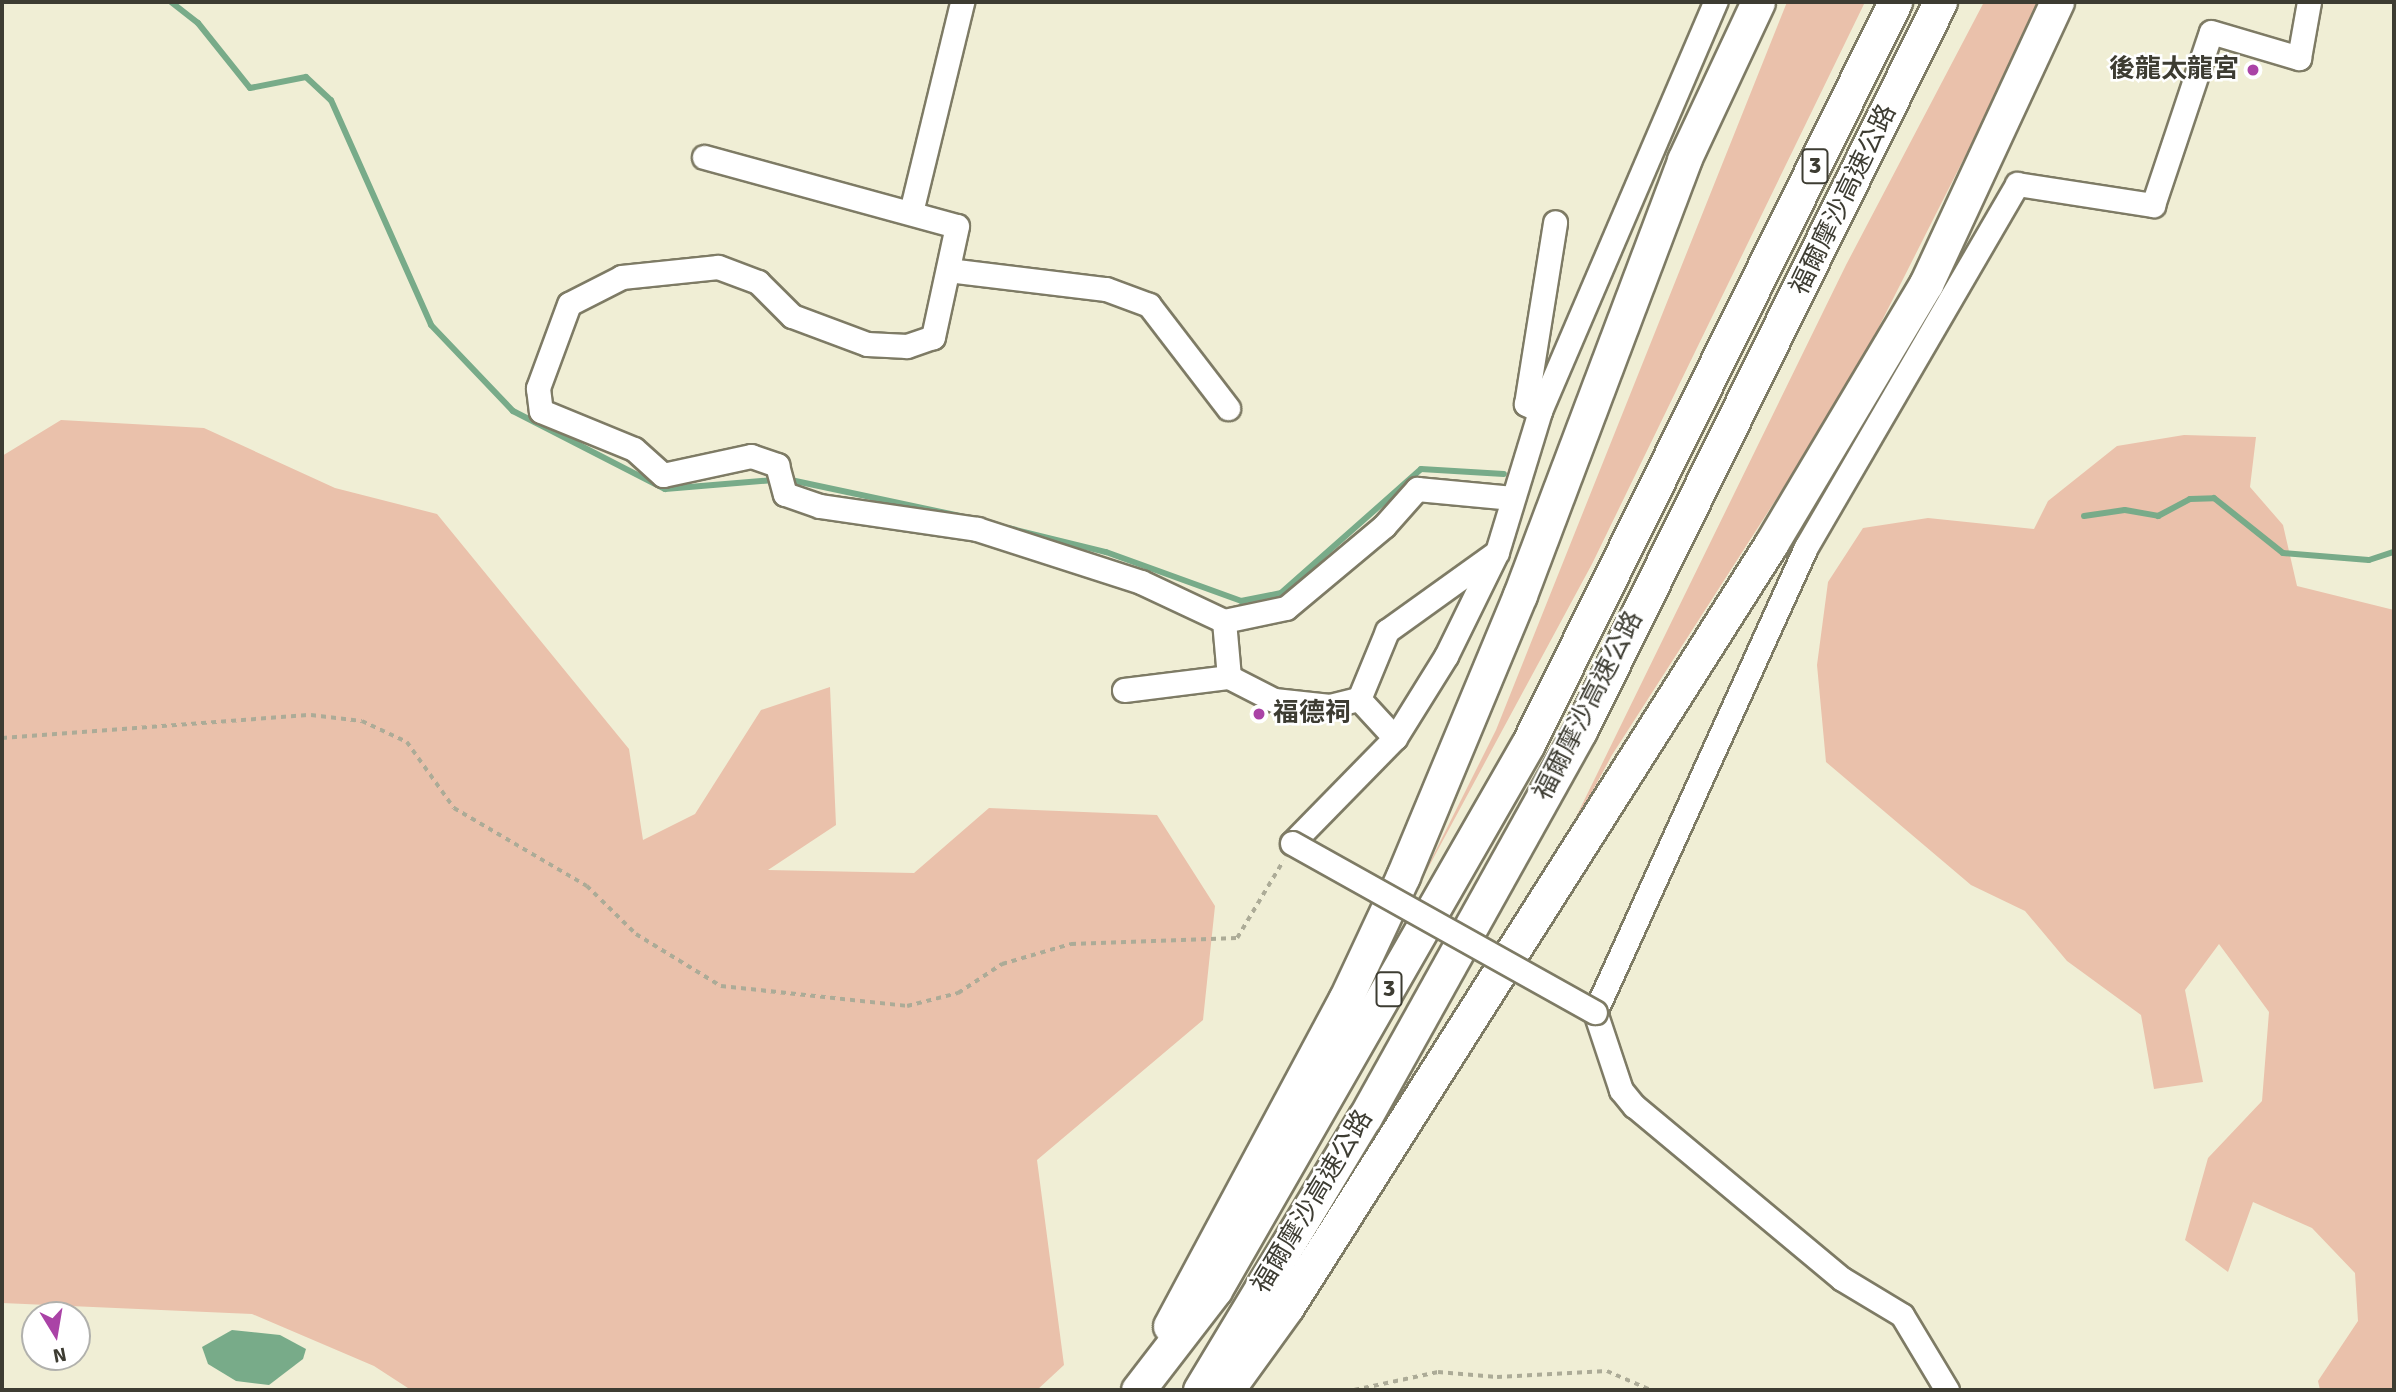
<!DOCTYPE html>
<meta charset="utf-8">
<style>
body{margin:0}
#map{position:relative;width:2396px;height:1392px;overflow:hidden;background:#f0eed5;font-family:Signika,"Noto Sans TC",sans-serif}
div>[style]{position:absolute}
.green>*{inset:0;background:#eac1ab}
.water>*{inset:0;background:#78ab89}
.stream>*{height:6px;margin:-3px;padding:0 3px;transform-origin:3px;border-radius:3px;background:#78ab89}
.path>*{height:3.5px;margin-top:-1.75px;transform-origin:0;background:repeating-linear-gradient(90deg,#acab97 0 5px,transparent 0 10px)}
.roads{filter:drop-shadow(2px 0 #7e7b65) drop-shadow(-2px 0 #7e7b65) drop-shadow(0 2px #7e7b65) drop-shadow(0 -2px #7e7b65)}
.minor>*{height:23px;margin:-11.5px;padding:0 11.5px;transform-origin:11.5px;border-radius:11.5px;background:#fff}
.highway>*{height:33px;margin:-16.5px;padding:0 16.5px;transform-origin:16.5px;border-radius:16.5px;background:#fff}
.bridges{filter:drop-shadow(2px 0 #7e7b65) drop-shadow(-2px 0 #7e7b65) drop-shadow(0 2px #7e7b65) drop-shadow(0 -2px #7e7b65)}
.minor-bridge>*{height:23px;margin:-11.5px;padding:0 11.5px;transform-origin:11.5px;border-radius:11.5px;background:#fff}
.dots>*{width:19px;height:19px;translate:-50% -50%;box-sizing:border-box;border:4px solid #fff;border-radius:50%}
span{translate:-50% -50%;white-space:nowrap;text-align:center;line-height:1.15;-webkit-text-stroke:5px #fff;paint-order:stroke}
.shield-label span{padding:2px 5px;background:#fff;border:2px solid;border-radius:5px;-webkit-text-stroke-width:0}
.shield-label{font-size:24px;color:#3d3c32;font-weight:700}
.poi-label{font-size:26px;color:#3d3c32;font-weight:700}
.right{translate:-100% -50%;text-align:right}
.left{translate:0 -50%;text-align:left}
.street-label{font-size:26px;color:#3d3c32}
.frame{position:absolute;inset:0;border:4px solid #3d3c32;pointer-events:none}
.north{position:absolute;left:21px;top:1301px;width:70px;height:70px;box-sizing:border-box;background:#fff;border:2px solid #b1b1ad;border-radius:50%;rotate:169deg;font-size:19px;font-weight:700;line-height:28px;text-align:center;color:#3d3c32}
.north::after{content:'';display:block;margin:auto;width:24px;height:32px;background:#aa43a6;clip-path:polygon(50% 0,100% 100%,50% 72%,0 100%)}
</style>
<div id="map">
<div class="green">
<i style="clip-path:polygon(1787px 2px,1865px 2px,1592px 564px,1414px 894px,1496px 730px)"></i>
<i style="clip-path:polygon(1984px 2px,2043px 2px,1850px 384px,1612px 755px,1554px 862px,1846px 265px)"></i>
<i style="clip-path:polygon(61px 420px,204px 428px,335px 488px,437px 514px,629px 749px,643px 840px,695px 814px,761px 710px,830px 687px,836px 825px,768px 870px,914px 873px,989px 808px,1157px 815px,1215px 906px,1203px 1020px,1037px 1160px,1064px 1365px,1037px 1390px,411px 1390px,374px 1366px,252px 1314px,2px 1303px,2px 456px)"></i>
<i style="clip-path:polygon(2184px 435px,2256px 437px,2250px 487px,2283px 525px,2297px 586px,2394px 610px,2394px 1390px,2320px 1390px,2318px 1381px,2358px 1321px,2355px 1273px,2312px 1228px,2253px 1202px,2228px 1272px,2185px 1240px,2208px 1158px,2262px 1101px,2269px 1012px,2219px 944px,2185px 990px,2203px 1082px,2154px 1089px,2141px 1015px,2067px 961px,2025px 911px,1971px 885px,1826px 762px,1817px 665px,1828px 582px,1863px 528px,1928px 518px,2034px 529px,2048px 501px,2117px 446px)"></i>
</div>
<div class="water">
<i style="clip-path:polygon(232px 1330px,280px 1335px,306px 1349px,303px 1359px,269px 1385px,236px 1381px,208px 1364px,202px 1347px)"></i>
</div>
<div class="stream">
<i style="left:171px;top:2px;width:34px;rotate:38deg"></i>
<i style="left:198px;top:23px;width:83px;rotate:51.3deg"></i>
<i style="left:250px;top:88px;width:57px;rotate:-11.1deg"></i>
<i style="left:306px;top:77px;width:34px;rotate:43deg"></i>
<i style="left:331px;top:100px;width:246px;rotate:66deg"></i>
<i style="left:431px;top:325px;width:119px;rotate:46.4deg"></i>
<i style="left:513px;top:411px;width:171px;rotate:27.2deg"></i>
<i style="left:665px;top:489px;width:110px;rotate:-4.7deg"></i>
<i style="left:786px;top:479px;width:178px;rotate:12deg"></i>
<i style="left:2084px;top:516px;width:41px;rotate:-8.3deg"></i>
<i style="left:2125px;top:510px;width:34px;rotate:10deg"></i>
<i style="left:2158px;top:516px;width:36px;rotate:-28deg"></i>
<i style="left:2190px;top:499px;width:24px;rotate:-2deg"></i>
<i style="left:2214px;top:498px;width:88px;rotate:38.6deg"></i>
<i style="left:2283px;top:553px;width:86px;rotate:4.7deg"></i>
<i style="left:2369px;top:560px;width:26px;rotate:-18deg"></i>
<i style="left:1008px;top:528px;width:101px;rotate:13.8deg"></i>
<i style="left:1106px;top:552px;width:144px;rotate:19.9deg"></i>
<i style="left:1241px;top:601px;width:41px;rotate:-11.3deg"></i>
<i style="left:1281px;top:593px;width:187px;rotate:-41.5deg"></i>
<i style="left:1421px;top:469px;width:83px;rotate:3.4deg"></i>
</div>
<div class="path">
<i style="left:2px;top:738px;width:310px;rotate:-4.3deg"></i>
<i style="left:311px;top:715px;width:51px;rotate:6.7deg"></i>
<i style="left:362px;top:721px;width:50px;rotate:25deg"></i>
<i style="left:407px;top:742px;width:81px;rotate:54.5deg"></i>
<i style="left:454px;top:808px;width:154px;rotate:30.4deg"></i>
<i style="left:587px;top:886px;width:69px;rotate:44.4deg"></i>
<i style="left:636px;top:934px;width:100px;rotate:31.5deg"></i>
<i style="left:721px;top:986px;width:187px;rotate:6.1deg"></i>
<i style="left:907px;top:1006px;width:53px;rotate:-14.3deg"></i>
<i style="left:958px;top:993px;width:53px;rotate:-33.4deg"></i>
<i style="left:1002px;top:964px;width:72px;rotate:-16.2deg"></i>
<i style="left:1071px;top:944px;width:166px;rotate:-2.1deg"></i>
<i style="left:1237px;top:938px;width:90px;rotate:-59.1deg"></i>
<i style="left:1354px;top:1390px;width:86px;rotate:-12.1deg"></i>
<i style="left:1438px;top:1372px;width:59px;rotate:4.8deg"></i>
<i style="left:1497px;top:1377px;width:110px;rotate:-3.1deg"></i>
<i style="left:1607px;top:1371px;width:48px;rotate:23.4deg"></i>
</div>
<div class="roads">
<div class="minor">
<i style="left:704px;top:157px;width:262px;rotate:15.3deg"></i>
<i style="left:957px;top:226px;width:114px;rotate:102.2deg"></i>
<i style="left:933px;top:337px;width:28px;rotate:161deg"></i>
<i style="left:907px;top:346px;width:40px;rotate:-177.1deg"></i>
<i style="left:867px;top:344px;width:80px;rotate:-159.5deg"></i>
<i style="left:792px;top:316px;width:48px;rotate:-135deg"></i>
<i style="left:758px;top:282px;width:43px;rotate:-159.4deg"></i>
<i style="left:718px;top:267px;width:97px;rotate:174.1deg"></i>
<i style="left:622px;top:277px;width:59px;rotate:153deg"></i>
<i style="left:569px;top:304px;width:90px;rotate:110.3deg"></i>
<i style="left:538px;top:388px;width:23px;rotate:83deg"></i>
<i style="left:541px;top:411px;width:100px;rotate:22.2deg"></i>
<i style="left:634px;top:449px;width:39px;rotate:42deg"></i>
<i style="left:663px;top:475px;width:90px;rotate:-12.2deg"></i>
<i style="left:751px;top:456px;width:28px;rotate:19deg"></i>
<i style="left:777px;top:465px;width:30px;rotate:75deg"></i>
<i style="left:785px;top:494px;width:37px;rotate:19deg"></i>
<i style="left:820px;top:506px;width:159px;rotate:8.3deg"></i>
<i style="left:977px;top:529px;width:172px;rotate:17.9deg"></i>
<i style="left:1141px;top:582px;width:92px;rotate:25.2deg"></i>
<i style="left:1224px;top:621px;width:63px;rotate:-11.8deg"></i>
<i style="left:1286px;top:608px;width:128px;rotate:-39.9deg"></i>
<i style="left:1384px;top:526px;width:50px;rotate:-48.3deg"></i>
<i style="left:1417px;top:489px;width:96px;rotate:5.4deg"></i>
<i style="left:911px;top:212px;width:216px;rotate:-76.3deg"></i>
<i style="left:948px;top:270px;width:159px;rotate:6.9deg"></i>
<i style="left:1106px;top:289px;width:46px;rotate:20.4deg"></i>
<i style="left:1149px;top:305px;width:130px;rotate:52.5deg"></i>
<i style="left:1540px;top:411px;width:16px;rotate:-153deg"></i>
<i style="left:1526px;top:404px;width:184px;rotate:-80.9deg"></i>
<i style="left:1224px;top:621px;width:56px;rotate:84.9deg"></i>
<i style="left:1229px;top:677px;width:51px;rotate:27.1deg"></i>
<i style="left:1274px;top:700px;width:56px;rotate:6.1deg"></i>
<i style="left:1330px;top:706px;width:30px;rotate:-14deg"></i>
<i style="left:1359px;top:699px;width:74px;rotate:-67.6deg"></i>
<i style="left:1387px;top:631px;width:135px;rotate:-35.7deg"></i>
<i style="left:1124px;top:690px;width:106px;rotate:-7.1deg"></i>
<i style="left:1359px;top:699px;width:53px;rotate:47.3deg"></i>
<i style="left:1292px;top:843px;width:147px;rotate:-45.6deg"></i>
<i style="left:1395px;top:738px;width:97px;rotate:-58.1deg"></i>
<i style="left:1446px;top:656px;width:116px;rotate:-63.9deg"></i>
<i style="left:1497px;top:552px;width:147px;rotate:-73deg"></i>
<i style="left:1540px;top:411px;width:445px;rotate:-66.8deg"></i>
<i style="left:1947px;top:1390px;width:87px;rotate:-121deg"></i>
<i style="left:1902px;top:1315px;width:70px;rotate:-149deg"></i>
<i style="left:1842px;top:1279px;width:271px;rotate:-140.2deg"></i>
<i style="left:1634px;top:1106px;width:21px;rotate:-129deg"></i>
<i style="left:1621px;top:1090px;width:82px;rotate:-108.4deg"></i>
<i style="left:1595px;top:1012px;width:511px;rotate:-65.59deg"></i>
<i style="left:1806px;top:547px;width:420px;rotate:-59.8deg"></i>
<i style="left:2017px;top:184px;width:138px;rotate:8.8deg"></i>
<i style="left:2153px;top:205px;width:182px;rotate:-71.5deg"></i>
<i style="left:2211px;top:32px;width:92px;rotate:16.5deg"></i>
<i style="left:2299px;top:58px;width:57px;rotate:-79.9deg"></i>
</div>
<div class="highway">
<i style="left:1170px;top:1326px;width:370px;rotate:-61.8deg"></i>
<i style="left:1345px;top:1000px;width:137px;rotate:-64.9deg"></i>
<i style="left:1403px;top:876px;width:304px;rotate:-67.4deg"></i>
<i style="left:1520px;top:595px;width:465px;rotate:-69.3deg"></i>
<i style="left:1684px;top:160px;width:174px;rotate:-64.9deg"></i>
<i style="left:1138px;top:1390px;width:126px;rotate:-52.4deg"></i>
<i style="left:1215px;top:1290px;width:629px;rotate:-60.18deg"></i>
<i style="left:1528px;top:744px;width:828px;rotate:-63.68deg"></i>
<i style="left:1200px;top:1390px;width:319px;rotate:-58.9deg"></i>
<i style="left:1365px;top:1117px;width:442px;rotate:-60.9deg"></i>
<i style="left:1580px;top:731px;width:813px;rotate:-63.72deg"></i>
<i style="left:1227px;top:1390px;width:102px;rotate:-54.1deg"></i>
<i style="left:1287px;top:1307px;width:904px;rotate:-57.61deg"></i>
<i style="left:1771px;top:544px;width:303px;rotate:-59.2deg"></i>
<i style="left:1926px;top:284px;width:311px;rotate:-65.1deg"></i>
</div>
</div>
<div class="bridges">
<div class="minor-bridge">
<i style="left:1292px;top:843px;width:347px;rotate:29.2deg"></i>
</div>
</div>
<div class="dots">
<i style="left:2253px;top:70px;background:#aa43a6"></i>
<i style="left:1259px;top:714px;background:#aa43a6"></i>
</div>
<div class="shield-label">
<span style="left:1815px;top:166px">3</span>
<span style="left:1389px;top:989px">3</span>
</div>
<div class="poi-label">
<span class="right" style="left:2239px;top:70px">後龍太龍宮</span>
<span class="left" style="left:1273px;top:714px">福德祠</span>
</div>
<div class="street-label">
<span style="left:1844px;top:200px;rotate:-64deg">福爾摩沙高速公路</span>
<span style="left:1589px;top:706px;rotate:-63deg">福爾摩沙高速公路</span>
<span style="left:1313px;top:1202px;rotate:-59deg">福爾摩沙高速公路</span>
</div>
<div class="frame"></div>
<div class="north">N</div>
</div>
